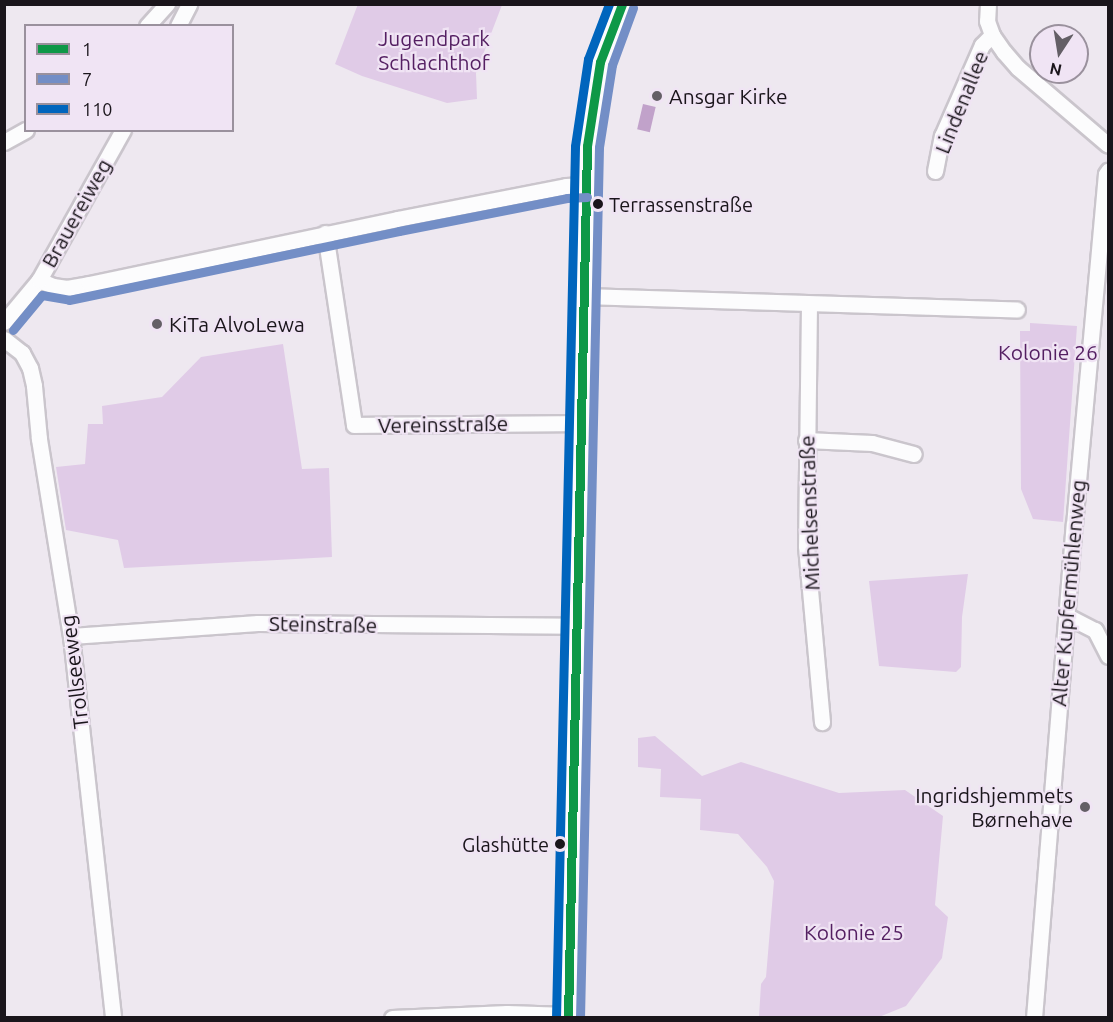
<!DOCTYPE html>
<meta charset="utf-8">
<style>
body{margin:0}
#map{position:relative;width:1113px;height:1022px;overflow:hidden;background:#eee8f0;font-family:Ubuntu,sans-serif}
div>[style]{position:absolute}
.green>*{inset:0;background:#e0cbe7}
.water>*{inset:0;background:#c1a2ca;transform-origin:0 0}
.roads{filter:drop-shadow(2px 0 #cac5cc) drop-shadow(-2px 0 #cac5cc) drop-shadow(0 2px #cac5cc) drop-shadow(0 -2px #cac5cc)}
.minor>*{height:15px;margin:-7.5px;padding:0 7.5px;transform-origin:7.5px;border-radius:7.5px;background:#fcfcfd}
.secondary>*{height:21px;margin:-10.5px;padding:0 10.5px;transform-origin:10.5px;border-radius:10.5px;background:#fcfcfd}
.bus-1>*{height:9px;margin:-4.5px;padding:0 4.5px;transform-origin:4.5px;border-radius:4.5px;background:#0e9847}
.bus-2>*{height:9px;margin:-4.5px;padding:0 4.5px;transform-origin:4.5px;border-radius:4.5px;background:#738ec6}
.bus-3>*{height:9px;margin:-4.5px;padding:0 4.5px;transform-origin:4.5px;border-radius:4.5px;background:#0065bd}
.dots>*{width:16px;height:16px;translate:-50% -50%;box-sizing:border-box;border:3px solid #f0e4f4;border-radius:50%}
span{translate:-50% -50%;white-space:nowrap;text-align:center;line-height:1.15;-webkit-text-stroke:4.5px #f0e4f4;paint-order:stroke}
.bus-label{font-size:20px;color:#1a151b}
.left{translate:0 -50%;text-align:left}
.right{translate:-100% -50%;text-align:right}
.park-label{font-size:21px;color:#541f62}
.poi-label{font-size:21px;color:#1a151b}
.street-label{font-size:21px;color:#1a151b}
.frame{position:absolute;inset:0;border:6px solid #1a151b;pointer-events:none}
.legend{position:absolute;left:24px;top:24px;width:210px;height:108px;box-sizing:border-box;background:#f0e4f4;border:2px solid #9a919d;margin:0;padding:8px 10px;list-style:none;font-size:18px;color:#1a151b}
.legend li{display:flex;align-items:center;gap:12px;height:30px}
.legend b{width:30px;border:2px solid #9a919d}
.north{position:absolute;left:1029px;top:24px;width:60px;height:60px;box-sizing:border-box;background:#f0e4f4;border:2px solid #9a919d;border-radius:50%;rotate:192deg;font-size:16px;font-weight:700;line-height:24px;text-align:center;color:#1a151b}
.north::after{content:'';display:block;margin:auto;width:21px;height:27px;background:#645f66;clip-path:polygon(50% 0,100% 100%,50% 72%,0 100%)}
</style>
<div id="map">
<div class="green">
<i style="clip-path:polygon(358px 4px,502px 5px,476px 73px,477px 99px,447px 103px,362px 76px,335px 64px)"></i>
<i style="clip-path:polygon(1030px 323px,1077px 326px,1063px 522px,1033px 519px,1021px 489px,1020px 331px,1030px 331px)"></i>
<i style="clip-path:polygon(283px 344px,302px 469px,329px 468px,332px 557px,124px 568px,118px 540px,66px 530px,56px 467px,85px 464px,88px 424px,103px 424px,102px 406px,162px 397px,201px 357px)"></i>
<i style="clip-path:polygon(968px 574px,962px 617px,961px 667px,956px 672px,879px 666px,869px 581px)"></i>
<i style="clip-path:polygon(655px 736px,702px 776px,741px 762px,839px 793px,905px 790px,943px 816px,935px 905px,948px 917px,942px 958px,906px 1006px,879px 1017px,759px 1017px,761px 984px,766px 977px,774px 881px,767px 867px,738px 834px,700px 830px,701px 799px,660px 797px,661px 769px,638px 767px,638px 738px)"></i>
</div>
<div class="water">
<i style="left:643px;top:104px;width:13px;height:26px;rotate:13deg"></i>
</div>
<div class="roads">
<div class="minor">
<i style="left:988px;top:4px;width:17px;rotate:93deg"></i>
<i style="left:987px;top:21px;width:15px;rotate:70deg"></i>
<i style="left:992px;top:35px;width:21px;rotate:55deg"></i>
<i style="left:1004px;top:52px;width:21px;rotate:49deg"></i>
<i style="left:1018px;top:68px;width:118px;rotate:40.5deg"></i>
<i style="left:147px;top:26px;width:30px;rotate:-48deg"></i>
<i style="left:178px;top:26px;width:25px;rotate:-63deg"></i>
<i style="left:4px;top:142px;width:25px;rotate:-29deg"></i>
<i style="left:935px;top:171px;width:36px;rotate:-79deg"></i>
<i style="left:942px;top:136px;width:99px;rotate:-66.3deg"></i>
<i style="left:982px;top:45px;width:14px;rotate:-45deg"></i>
<i style="left:325px;top:233px;width:194px;rotate:81.4deg"></i>
<i style="left:354px;top:425px;width:227px;rotate:-0.5deg"></i>
<i style="left:39px;top:280px;width:15px;rotate:23deg"></i>
<i style="left:53px;top:286px;width:14px;rotate:8deg"></i>
<i style="left:67px;top:288px;width:22px;rotate:-10deg"></i>
<i style="left:89px;top:284px;width:315px;rotate:-11.9deg"></i>
<i style="left:397px;top:219px;width:172px;rotate:-11deg"></i>
<i style="left:566px;top:186px;width:20px;rotate:-3deg"></i>
<i style="left:583px;top:296px;width:434px;rotate:1.8deg"></i>
<i style="left:809px;top:304px;width:242px;rotate:90.7deg"></i>
<i style="left:806px;top:546px;width:177px;rotate:84.8deg"></i>
<i style="left:4px;top:322px;width:55px;rotate:-50.2deg"></i>
<i style="left:39px;top:280px;width:172px;rotate:-60.8deg"></i>
<i style="left:4px;top:339px;width:23px;rotate:38deg"></i>
<i style="left:22px;top:353px;width:17px;rotate:62deg"></i>
<i style="left:30px;top:368px;width:18px;rotate:77deg"></i>
<i style="left:34px;top:386px;width:53px;rotate:84.6deg"></i>
<i style="left:39px;top:439px;width:200px;rotate:80.8deg"></i>
<i style="left:71px;top:636px;width:384px;rotate:83.7deg"></i>
<i style="left:806px;top:440px;width:66px;rotate:2.6deg"></i>
<i style="left:872px;top:443px;width:43px;rotate:14.7deg"></i>
<i style="left:1067px;top:616px;width:31px;rotate:27deg"></i>
<i style="left:1095px;top:630px;width:29px;rotate:63deg"></i>
<i style="left:71px;top:636px;width:187px;rotate:-4deg"></i>
<i style="left:258px;top:623px;width:318px;rotate:0.5deg"></i>
<i style="left:392px;top:1018px;width:115px;rotate:-2.5deg"></i>
<i style="left:507px;top:1013px;width:61px;rotate:1.9deg"></i>
<i style="left:1034px;top:1018px;width:495px;rotate:-85.4deg"></i>
<i style="left:1074px;top:525px;width:352px;rotate:-84.8deg"></i>
<i style="left:1106px;top:174px;width:4px;rotate:-56deg"></i>
</div>
<div class="secondary">
<i style="left:568px;top:1018px;width:872px;rotate:-88.75deg"></i>
<i style="left:587px;top:146px;width:85px;rotate:-81.2deg"></i>
<i style="left:600px;top:62px;width:62px;rotate:-69.2deg"></i>
</div>
</div>
<div class="bus-1">
<i style="left:568px;top:1018px;width:872px;rotate:-88.75deg"></i>
<i style="left:587px;top:146px;width:85px;rotate:-81.2deg"></i>
<i style="left:600px;top:62px;width:62px;rotate:-69.2deg"></i>
</div>
<div class="bus-2">
<i style="left:13px;top:330px;width:45px;rotate:-50.4deg"></i>
<i style="left:42px;top:295px;width:27px;rotate:10deg"></i>
<i style="left:69px;top:300px;width:337px;rotate:-11.8deg"></i>
<i style="left:399px;top:231px;width:171px;rotate:-11.1deg"></i>
<i style="left:567px;top:198px;width:20px;rotate:-3deg"></i>
<i style="left:580px;top:1018px;width:871px;rotate:-88.75deg"></i>
<i style="left:599px;top:147px;width:83px;rotate:-81deg"></i>
<i style="left:612px;top:65px;width:61px;rotate:-69.8deg"></i>
</div>
<div class="bus-3">
<i style="left:556px;top:1018px;width:872px;rotate:-88.75deg"></i>
<i style="left:575px;top:146px;width:88px;rotate:-81.5deg"></i>
<i style="left:588px;top:59px;width:59px;rotate:-69.1deg"></i>
</div>
<div class="dots">
<i style="left:657px;top:96px;background:#645f66"></i>
<i style="left:598px;top:204px;background:#1a151b"></i>
<i style="left:157px;top:324px;background:#645f66"></i>
<i style="left:1085px;top:807px;background:#645f66"></i>
<i style="left:560px;top:844px;background:#1a151b"></i>
</div>
<div class="bus-label">
<span class="left" style="left:609px;top:204px">Terrassenstraße</span>
<span class="right" style="left:549px;top:844px">Glashütte</span>
</div>
<div class="park-label">
<span style="left:434px;top:50px">Jugendpark<br>Schlachthof</span>
<span style="left:1048px;top:352px">Kolonie 26</span>
<span style="left:854px;top:932px">Kolonie 25</span>
</div>
<div class="poi-label">
<span class="left" style="left:669px;top:96px">Ansgar Kirke</span>
<span class="left" style="left:169px;top:324px">KiTa AlvoLewa</span>
<span class="right" style="left:1073px;top:807px">Ingridshjemmets<br>Børnehave</span>
</div>
<div class="street-label">
<span style="left:961px;top:102px;rotate:-68deg">Lindenallee</span>
<span style="left:76px;top:213px;rotate:-61deg">Brauereiweg</span>
<span style="left:443px;top:424px;rotate:-1deg">Vereinsstraße</span>
<span style="left:809px;top:513px;rotate:-92deg">Michelsenstraße</span>
<span style="left:1068px;top:593px;rotate:-85deg">Alter Kupfermühlenweg</span>
<span style="left:323px;top:624px;rotate:1deg">Steinstraße</span>
<span style="left:74px;top:672px;rotate:-97deg">Trollseeweg</span>
</div>
<div class="frame"></div>
<ul class="legend">
<li><b style="height:8px;background:#0e9847"></b>1</li>
<li><b style="height:8px;background:#738ec6"></b>7</li>
<li><b style="height:8px;background:#0065bd"></b>110</li>
</ul>
<div class="north">N</div>
</div>
